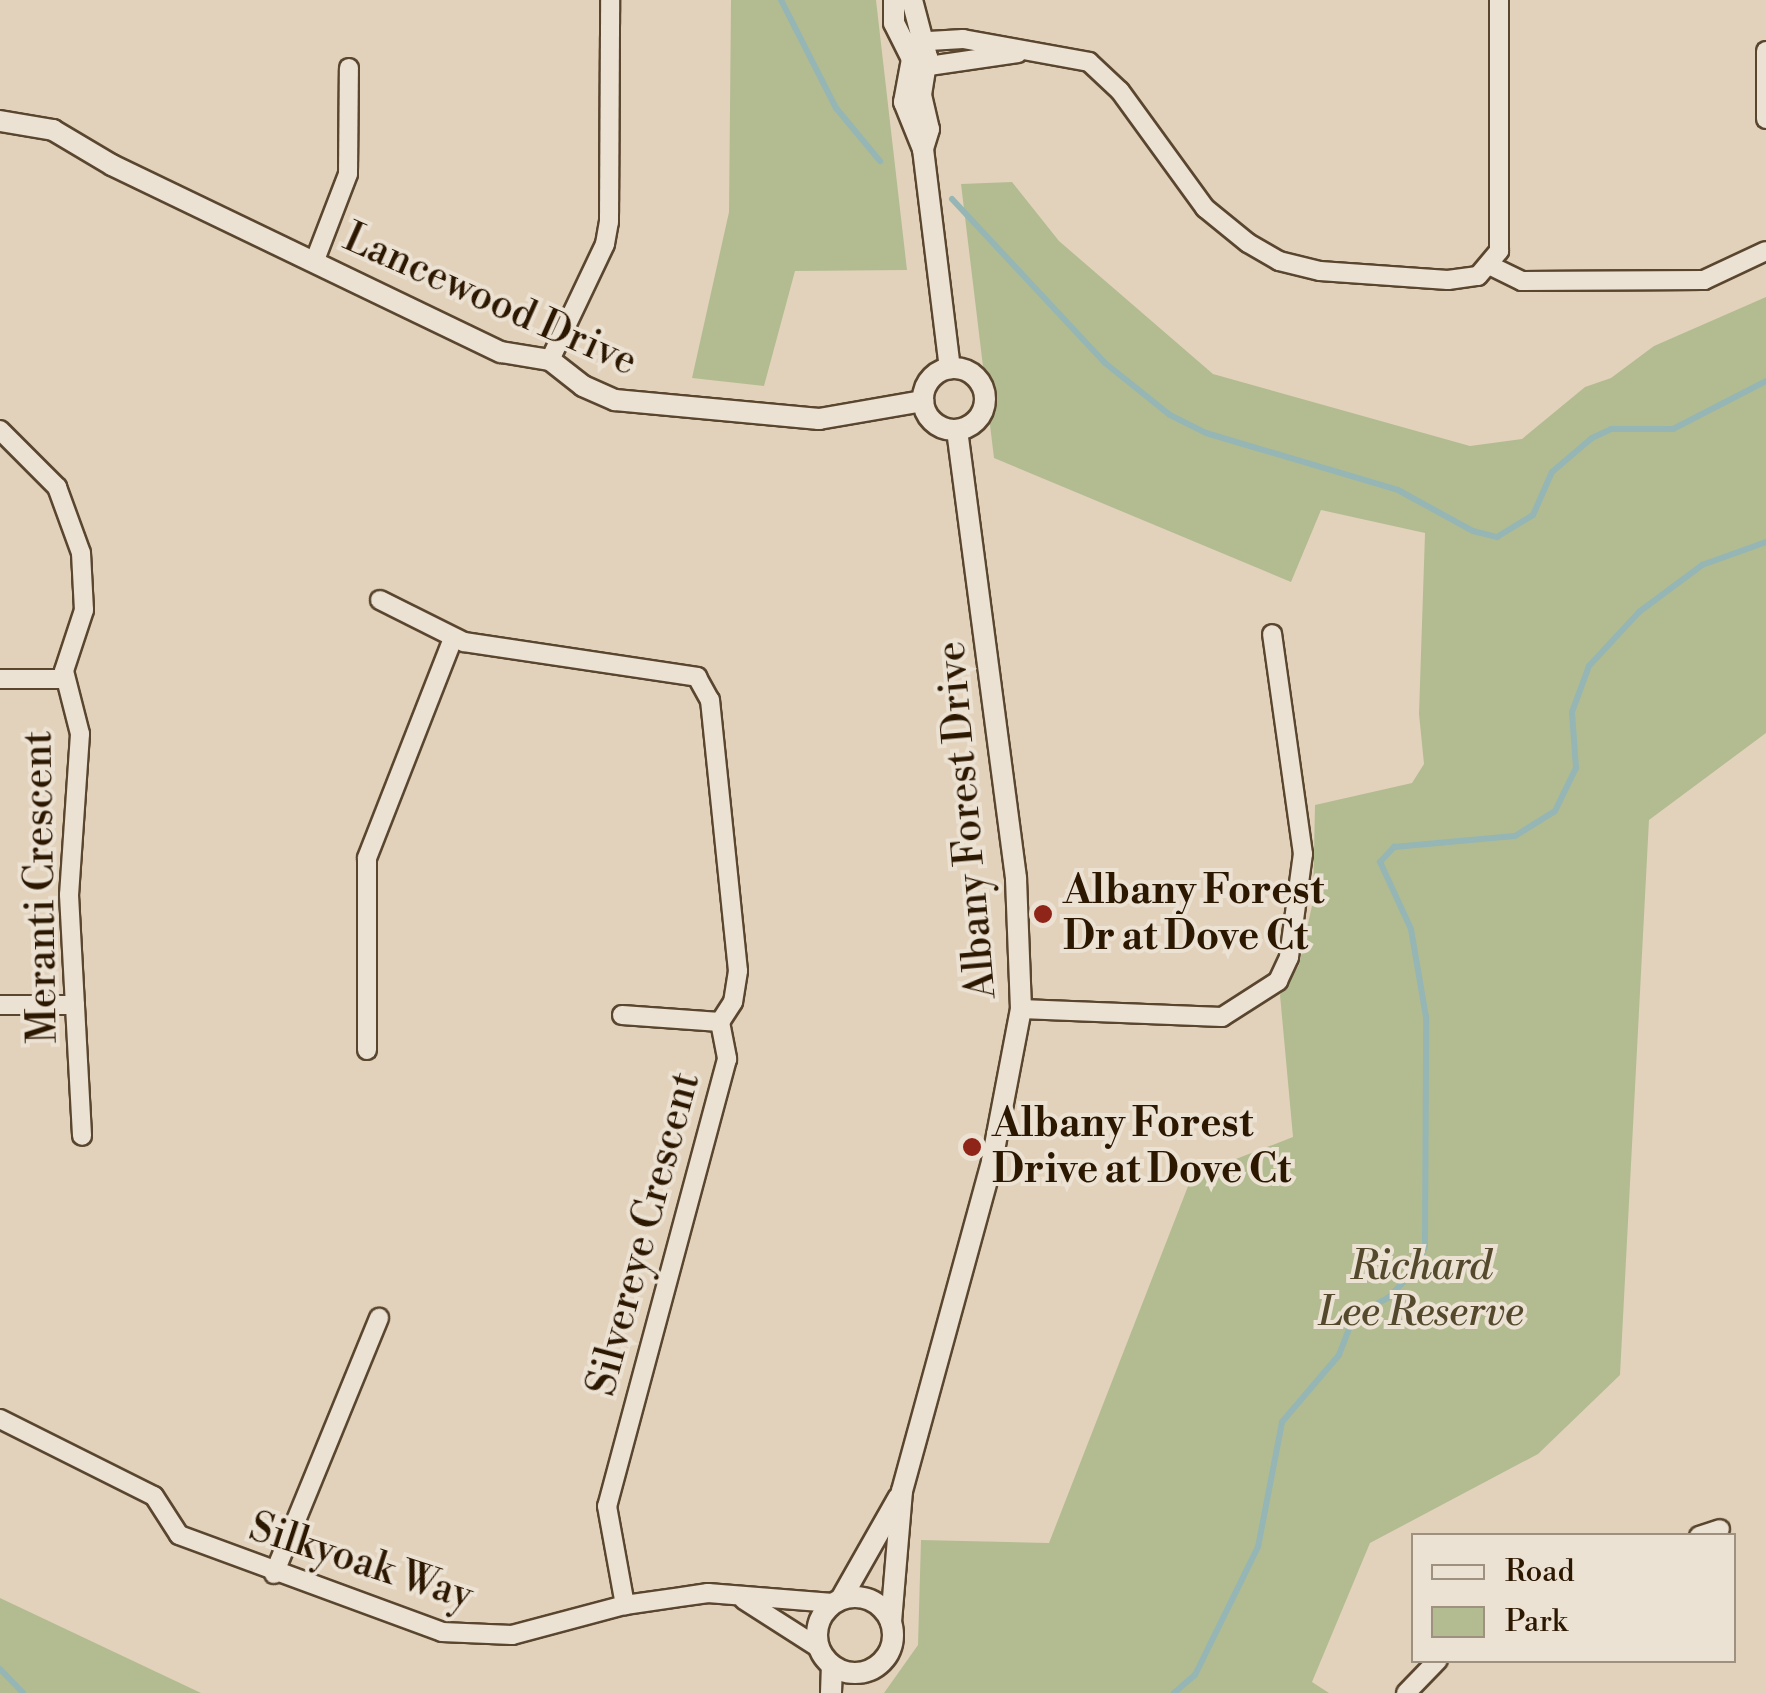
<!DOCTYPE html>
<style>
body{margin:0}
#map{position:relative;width:1766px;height:1693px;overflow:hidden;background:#e2d2bb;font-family:"Libre Bodoni",serif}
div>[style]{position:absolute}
.green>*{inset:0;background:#b3bc91}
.stream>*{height:6px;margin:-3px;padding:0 3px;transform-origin:3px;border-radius:3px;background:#95b6b4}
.roads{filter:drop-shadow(2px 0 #5a462f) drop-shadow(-2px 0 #5a462f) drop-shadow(0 2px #5a462f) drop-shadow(0 -2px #5a462f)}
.minor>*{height:18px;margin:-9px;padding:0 9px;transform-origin:9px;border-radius:9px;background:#ece2d3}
.tertiary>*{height:20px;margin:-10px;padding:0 10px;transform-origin:10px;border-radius:10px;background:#ece2d3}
.tertiary>.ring{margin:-10px;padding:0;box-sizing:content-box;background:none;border:20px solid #ece2d3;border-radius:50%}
.dots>*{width:28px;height:28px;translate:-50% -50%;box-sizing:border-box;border:5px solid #ece2d3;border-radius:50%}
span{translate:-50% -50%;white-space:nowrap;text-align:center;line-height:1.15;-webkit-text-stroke:8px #ece2d3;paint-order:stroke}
.street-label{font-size:40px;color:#2c1700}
.poi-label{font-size:40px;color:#2c1700;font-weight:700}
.left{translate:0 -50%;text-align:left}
.park-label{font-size:40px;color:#54492c;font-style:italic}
.legend{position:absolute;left:1411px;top:1533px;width:325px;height:130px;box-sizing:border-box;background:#ece2d3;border:2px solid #9f917f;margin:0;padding:12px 18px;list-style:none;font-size:30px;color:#2c1700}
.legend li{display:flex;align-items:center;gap:20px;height:50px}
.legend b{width:50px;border:2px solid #9f917f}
</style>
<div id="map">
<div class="green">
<i style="clip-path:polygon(731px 0,876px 0,907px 270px,795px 271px,764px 386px,692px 378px,729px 212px)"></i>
<i style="clip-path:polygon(1012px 182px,1059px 241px,1213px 374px,1470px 446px,1522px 439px,1585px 387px,1611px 378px,1654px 346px,1766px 297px,1766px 733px,1649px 820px,1620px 1375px,1538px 1454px,1370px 1543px,1312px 1682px,1329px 1693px,884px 1693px,918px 1645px,921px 1540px,1049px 1543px,1192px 1176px,1293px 1137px,1280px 995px,1299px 965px,1313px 901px,1315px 805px,1412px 783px,1424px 764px,1419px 714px,1425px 533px,1321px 510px,1291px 582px,994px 458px,961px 184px)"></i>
<i style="clip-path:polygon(0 1598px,201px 1693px,0 1693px)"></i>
</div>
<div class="stream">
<i style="left:781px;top:0;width:121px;rotate:63deg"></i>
<i style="left:836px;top:108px;width:69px;rotate:50.3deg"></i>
<i style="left:952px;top:199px;width:224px;rotate:47deg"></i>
<i style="left:1105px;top:363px;width:83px;rotate:38.7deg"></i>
<i style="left:1170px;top:415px;width:40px;rotate:26.6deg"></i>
<i style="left:1206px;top:433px;width:200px;rotate:16.5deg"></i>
<i style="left:1398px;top:490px;width:85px;rotate:28.7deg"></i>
<i style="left:1473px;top:531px;width:25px;rotate:14deg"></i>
<i style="left:1497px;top:537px;width:42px;rotate:-31.4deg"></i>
<i style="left:1533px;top:515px;width:47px;rotate:-66.2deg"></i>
<i style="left:1552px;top:472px;width:52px;rotate:-40.4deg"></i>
<i style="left:1592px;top:438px;width:21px;rotate:-25deg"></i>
<i style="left:1611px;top:429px;width:62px"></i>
<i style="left:1673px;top:429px;width:105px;rotate:-27.3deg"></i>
<i style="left:0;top:1669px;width:33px;rotate:46deg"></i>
<i style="left:1174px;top:1693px;width:28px;rotate:-41deg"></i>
<i style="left:1195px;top:1675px;width:143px;rotate:-63.8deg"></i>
<i style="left:1258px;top:1547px;width:127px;rotate:-79.1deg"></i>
<i style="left:1282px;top:1422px;width:88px;rotate:-49.6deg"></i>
<i style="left:1339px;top:1355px;width:42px;rotate:-69deg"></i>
<i style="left:1354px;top:1316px;width:40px;rotate:-28deg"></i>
<i style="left:1389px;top:1297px;width:42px;rotate:-46deg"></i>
<i style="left:1418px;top:1267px;width:22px;rotate:-72deg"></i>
<i style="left:1425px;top:1246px;width:229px;rotate:-89.7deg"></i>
<i style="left:1426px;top:1017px;width:89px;rotate:-99.7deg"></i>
<i style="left:1411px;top:929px;width:74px;rotate:-114.8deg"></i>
<i style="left:1380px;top:862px;width:21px;rotate:-47deg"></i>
<i style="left:1394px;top:847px;width:121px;rotate:-5.2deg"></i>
<i style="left:1515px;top:836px;width:47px;rotate:-32deg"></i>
<i style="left:1555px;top:811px;width:48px;rotate:-64deg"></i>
<i style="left:1576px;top:768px;width:56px;rotate:-94.1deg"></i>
<i style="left:1572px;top:712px;width:49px;rotate:-69.7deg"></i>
<i style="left:1589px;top:666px;width:74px;rotate:-47.2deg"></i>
<i style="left:1639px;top:612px;width:79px;rotate:-36.7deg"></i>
<i style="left:1702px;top:565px;width:68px;rotate:-19.8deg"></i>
</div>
<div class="roads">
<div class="minor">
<i style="left:912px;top:42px;width:51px;rotate:-3.4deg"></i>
<i style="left:963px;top:39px;width:128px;rotate:10.3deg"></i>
<i style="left:1089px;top:62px;width:42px;rotate:43.1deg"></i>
<i style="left:1120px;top:91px;width:145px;rotate:54deg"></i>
<i style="left:1205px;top:208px;width:55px;rotate:39.1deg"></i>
<i style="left:1248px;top:243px;width:36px;rotate:30deg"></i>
<i style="left:1279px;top:261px;width:42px;rotate:13.7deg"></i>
<i style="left:1320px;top:271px;width:128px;rotate:4deg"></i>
<i style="left:1448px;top:280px;width:30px;rotate:-8deg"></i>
<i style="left:1478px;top:276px;width:33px;rotate:-50deg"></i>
<i style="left:1499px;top:251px;width:251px;rotate:-90deg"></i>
<i style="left:1766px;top:51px;width:68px;rotate:90deg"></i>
<i style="left:915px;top:68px;width:104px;rotate:-8.3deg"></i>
<i style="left:315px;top:260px;width:92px;rotate:-69deg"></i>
<i style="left:348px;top:174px;width:106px;rotate:-89.5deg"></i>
<i style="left:1491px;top:266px;width:34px;rotate:26deg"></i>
<i style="left:1522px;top:281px;width:182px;rotate:-0.3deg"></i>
<i style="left:1704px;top:280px;width:68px;rotate:-25.1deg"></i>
<i style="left:550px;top:360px;width:128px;rotate:-64.6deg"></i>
<i style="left:605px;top:244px;width:22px;rotate:-80deg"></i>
<i style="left:609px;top:222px;width:222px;rotate:-89.7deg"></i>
<i style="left:0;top:430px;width:81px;rotate:45deg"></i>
<i style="left:57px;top:487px;width:70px;rotate:70deg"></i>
<i style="left:81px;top:553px;width:57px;rotate:87deg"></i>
<i style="left:84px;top:610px;width:64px;rotate:108.2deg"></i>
<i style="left:64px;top:671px;width:65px;rotate:75.7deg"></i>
<i style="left:80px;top:734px;width:161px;rotate:93.9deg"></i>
<i style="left:69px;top:895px;width:241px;rotate:86.9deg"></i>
<i style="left:380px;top:600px;width:94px;rotate:26.6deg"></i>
<i style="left:464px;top:642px;width:236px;rotate:8.5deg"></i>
<i style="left:697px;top:677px;width:26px;rotate:61deg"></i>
<i style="left:710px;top:700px;width:272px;rotate:84.1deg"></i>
<i style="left:738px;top:971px;width:31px;rotate:99deg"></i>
<i style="left:733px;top:1002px;width:24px;rotate:123deg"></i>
<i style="left:720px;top:1022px;width:38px;rotate:79deg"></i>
<i style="left:727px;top:1059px;width:463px;rotate:105deg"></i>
<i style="left:607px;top:1506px;width:101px;rotate:79.7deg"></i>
<i style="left:0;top:679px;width:65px"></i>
<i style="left:0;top:1005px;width:75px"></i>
<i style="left:1021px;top:1009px;width:201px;rotate:2.3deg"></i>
<i style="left:1222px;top:1017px;width:67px;rotate:-32.7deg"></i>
<i style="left:1278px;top:981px;width:26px;rotate:-65deg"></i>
<i style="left:1289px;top:957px;width:104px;rotate:-82.3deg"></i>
<i style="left:1303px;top:854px;width:222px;rotate:-98deg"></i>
<i style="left:622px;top:1015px;width:98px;rotate:4.1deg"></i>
<i style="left:367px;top:1050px;width:192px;rotate:-90deg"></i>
<i style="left:367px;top:858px;width:236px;rotate:-68.6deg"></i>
<i style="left:0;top:1419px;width:172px;rotate:26.6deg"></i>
<i style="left:154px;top:1496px;width:46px;rotate:57.3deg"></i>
<i style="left:179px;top:1535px;width:280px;rotate:20.2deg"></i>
<i style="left:442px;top:1632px;width:70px;rotate:2.5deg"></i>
<i style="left:512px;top:1635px;width:117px;rotate:-14.9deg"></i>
<i style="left:625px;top:1605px;width:84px;rotate:-8.2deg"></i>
<i style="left:708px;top:1593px;width:125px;rotate:4.6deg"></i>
<i style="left:1699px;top:1536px;width:22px;rotate:-18deg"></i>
<i style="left:274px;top:1574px;width:277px;rotate:-67.7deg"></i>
<i style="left:744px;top:1600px;width:89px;rotate:32.6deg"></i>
<i style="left:1406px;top:1693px;width:46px;rotate:-45.9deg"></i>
</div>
<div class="tertiary">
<i style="left:894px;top:0;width:23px;rotate:90deg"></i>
<i style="left:894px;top:23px;width:40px;rotate:63.4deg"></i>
<i style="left:912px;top:59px;width:44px;rotate:100.5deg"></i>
<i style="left:904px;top:102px;width:51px;rotate:68deg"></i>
<i style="left:923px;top:149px;width:221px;rotate:83deg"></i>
<i style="left:912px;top:0;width:59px;rotate:75.3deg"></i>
<i style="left:927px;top:57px;width:38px;rotate:99deg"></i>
<i style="left:921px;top:95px;width:35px;rotate:77deg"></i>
<i style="left:929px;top:129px;width:21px;rotate:107deg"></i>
<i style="left:0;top:121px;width:54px;rotate:9.6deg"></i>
<i style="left:53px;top:130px;width:69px;rotate:30.7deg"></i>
<i style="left:112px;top:165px;width:432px;rotate:25.7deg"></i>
<i style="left:501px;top:352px;width:50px;rotate:9.3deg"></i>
<i style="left:550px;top:360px;width:42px;rotate:38.2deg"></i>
<i style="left:583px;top:386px;width:35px;rotate:24deg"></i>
<i style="left:615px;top:400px;width:205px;rotate:5.3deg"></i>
<i style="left:819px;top:419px;width:106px;rotate:-9.8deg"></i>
<i class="ring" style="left:923px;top:368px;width:42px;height:42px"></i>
<i class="ring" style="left:817px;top:1597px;width:56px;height:56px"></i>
<i style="left:841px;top:1599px;width:117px;rotate:-60.4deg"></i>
<i style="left:891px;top:1622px;width:131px;rotate:-85.2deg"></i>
<i style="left:902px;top:1491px;width:342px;rotate:-74.7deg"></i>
<i style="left:992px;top:1161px;width:155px;rotate:-79.2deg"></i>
<i style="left:1021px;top:1009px;width:131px;rotate:-92.2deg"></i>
<i style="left:1016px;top:878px;width:452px;rotate:-97.5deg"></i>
<i style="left:831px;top:1693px;width:27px;rotate:-88deg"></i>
</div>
</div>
<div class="dots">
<i style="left:1043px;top:914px;background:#8f2418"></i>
<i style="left:972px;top:1147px;background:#8f2418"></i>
</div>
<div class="street-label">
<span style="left:490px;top:300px;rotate:24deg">Lancewood Drive</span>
<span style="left:967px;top:820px;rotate:-95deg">Albany Forest Drive</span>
<span style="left:41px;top:887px;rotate:-91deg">Meranti Crescent</span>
<span style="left:644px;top:1234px;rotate:-75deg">Silvereye Crescent</span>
<span style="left:361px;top:1562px;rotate:18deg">Silkyoak Way</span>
</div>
<div class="poi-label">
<span class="left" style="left:1063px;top:914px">Albany Forest<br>Dr at Dove Ct</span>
<span class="left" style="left:992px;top:1147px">Albany Forest<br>Drive at Dove Ct</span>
</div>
<div class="park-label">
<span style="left:1421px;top:1290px">Richard<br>Lee Reserve</span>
</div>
<ul class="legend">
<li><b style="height:12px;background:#ece2d3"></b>Road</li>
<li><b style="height:28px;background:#b3bc91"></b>Park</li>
</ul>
</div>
